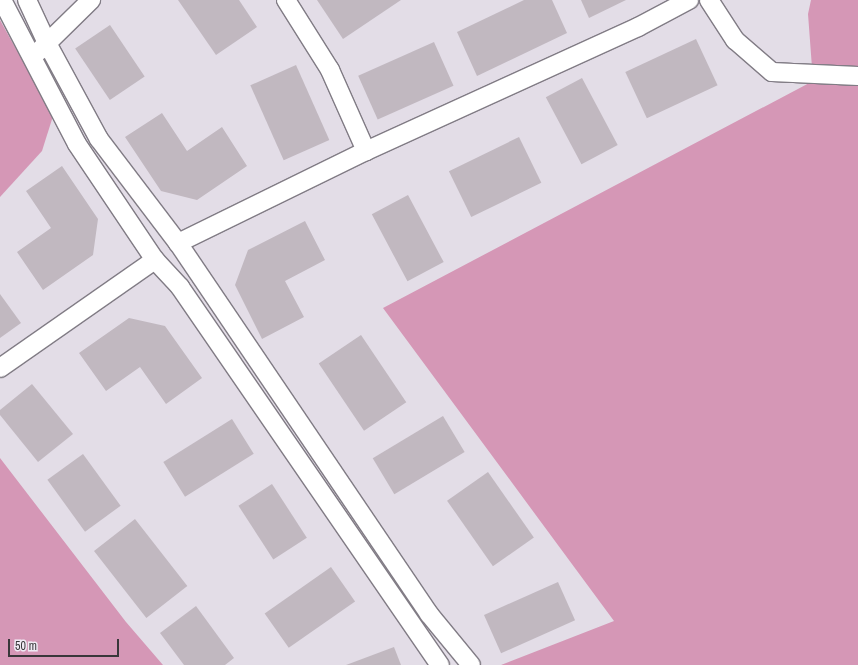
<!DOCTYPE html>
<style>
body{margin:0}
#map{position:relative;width:858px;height:665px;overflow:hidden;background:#e3dde7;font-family:"Archivo Narrow",sans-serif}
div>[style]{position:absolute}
.green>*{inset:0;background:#d597b6}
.building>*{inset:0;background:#c1b8c0;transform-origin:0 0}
.roads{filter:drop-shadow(1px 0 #817c85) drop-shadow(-1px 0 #817c85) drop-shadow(0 1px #817c85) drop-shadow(0 -1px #817c85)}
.minor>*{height:18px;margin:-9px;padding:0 9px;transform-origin:9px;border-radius:9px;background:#fff}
span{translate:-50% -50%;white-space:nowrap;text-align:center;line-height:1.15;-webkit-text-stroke:3.5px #f0eaf4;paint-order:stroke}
.scale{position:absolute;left:8px;top:639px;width:111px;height:18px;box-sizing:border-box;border:2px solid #39373a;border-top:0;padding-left:5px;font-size:12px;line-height:14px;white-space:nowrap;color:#39373a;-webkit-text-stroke:3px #f0eaf4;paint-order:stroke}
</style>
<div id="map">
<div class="green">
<i style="clip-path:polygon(811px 0,858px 0,858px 665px,501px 665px,614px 621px,383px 308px,813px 81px,808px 14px)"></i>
<i style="clip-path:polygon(0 20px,53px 116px,42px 151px,0 197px)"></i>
<i style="clip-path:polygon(0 458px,126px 622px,163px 665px,0 665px)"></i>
</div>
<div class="building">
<i style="clip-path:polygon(178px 0,239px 0,257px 27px,216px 55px)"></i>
<i style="clip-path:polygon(317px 0,401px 0,343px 39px)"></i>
<i style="clip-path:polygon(524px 0,552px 0,567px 33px,477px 76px,457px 32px)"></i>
<i style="clip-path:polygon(581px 0,626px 0,589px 18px)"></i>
<i style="left:110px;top:25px;width:62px;height:42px;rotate:56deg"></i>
<i style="left:696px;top:39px;width:51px;height:78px;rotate:65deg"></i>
<i style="left:434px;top:42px;width:48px;height:83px;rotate:66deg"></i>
<i style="left:296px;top:65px;width:82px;height:50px;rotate:66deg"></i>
<i style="left:582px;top:78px;width:76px;height:41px;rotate:62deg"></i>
<i style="clip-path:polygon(162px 113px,187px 151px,222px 127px,247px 166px,197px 200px,161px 191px,125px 137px)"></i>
<i style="left:519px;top:137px;width:51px;height:78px;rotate:64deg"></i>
<i style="clip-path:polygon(62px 166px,98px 219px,93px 255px,43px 290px,17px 252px,51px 228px,26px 191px)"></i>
<i style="left:408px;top:195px;width:76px;height:41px;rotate:62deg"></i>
<i style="clip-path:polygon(305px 221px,325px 260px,285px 281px,304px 317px,262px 339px,235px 285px,248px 250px)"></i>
<i style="clip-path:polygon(0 294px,21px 323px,0 338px)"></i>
<i style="clip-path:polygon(129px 318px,165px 326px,202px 378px,166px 404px,140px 367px,106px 391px,79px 353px)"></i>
<i style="left:361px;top:335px;width:81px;height:51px;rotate:56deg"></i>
<i style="clip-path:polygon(32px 384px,73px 434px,38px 462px,0 415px,0 410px)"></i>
<i style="left:443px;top:416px;width:42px;height:82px;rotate:59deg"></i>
<i style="left:232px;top:419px;width:41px;height:81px;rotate:58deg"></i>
<i style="left:83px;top:454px;width:64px;height:44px;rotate:54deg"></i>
<i style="left:488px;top:472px;width:80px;height:50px;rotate:55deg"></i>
<i style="left:272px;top:484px;width:64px;height:40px;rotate:57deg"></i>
<i style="left:135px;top:519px;width:85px;height:52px;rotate:52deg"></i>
<i style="left:331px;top:567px;width:42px;height:81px;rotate:55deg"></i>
<i style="left:558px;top:582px;width:42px;height:81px;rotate:66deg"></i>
<i style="clip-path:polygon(196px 606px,234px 658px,225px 665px,184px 665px,160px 633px)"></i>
<i style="clip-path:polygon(394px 647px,401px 665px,346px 665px)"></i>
</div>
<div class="roads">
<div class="minor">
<i style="left:2px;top:0;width:162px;rotate:62.5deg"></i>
<i style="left:77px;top:144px;width:140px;rotate:56.1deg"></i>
<i style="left:155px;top:260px;width:37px;rotate:47deg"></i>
<i style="left:180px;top:287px;width:459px;rotate:55.5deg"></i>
<i style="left:27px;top:0;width:47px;rotate:65.1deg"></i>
<i style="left:47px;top:43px;width:109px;rotate:61.6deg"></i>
<i style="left:99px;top:139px;width:131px;rotate:52.8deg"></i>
<i style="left:178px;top:243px;width:448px;rotate:55.9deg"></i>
<i style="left:429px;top:614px;width:66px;rotate:50.5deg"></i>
<i style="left:286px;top:0;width:83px;rotate:57.8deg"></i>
<i style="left:330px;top:70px;width:89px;rotate:66deg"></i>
<i style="left:709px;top:0;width:48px;rotate:57deg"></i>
<i style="left:735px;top:40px;width:49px;rotate:40.9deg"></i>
<i style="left:772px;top:72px;width:86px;rotate:2.7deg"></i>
<i style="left:39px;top:51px;width:73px;rotate:-44.4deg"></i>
<i style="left:178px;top:243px;width:209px;rotate:-26.1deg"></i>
<i style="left:366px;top:151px;width:299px;rotate:-24.5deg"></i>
<i style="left:638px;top:27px;width:58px;rotate:-27.9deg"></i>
<i style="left:0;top:368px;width:189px;rotate:-34.9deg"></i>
</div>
</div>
<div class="scale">50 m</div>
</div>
